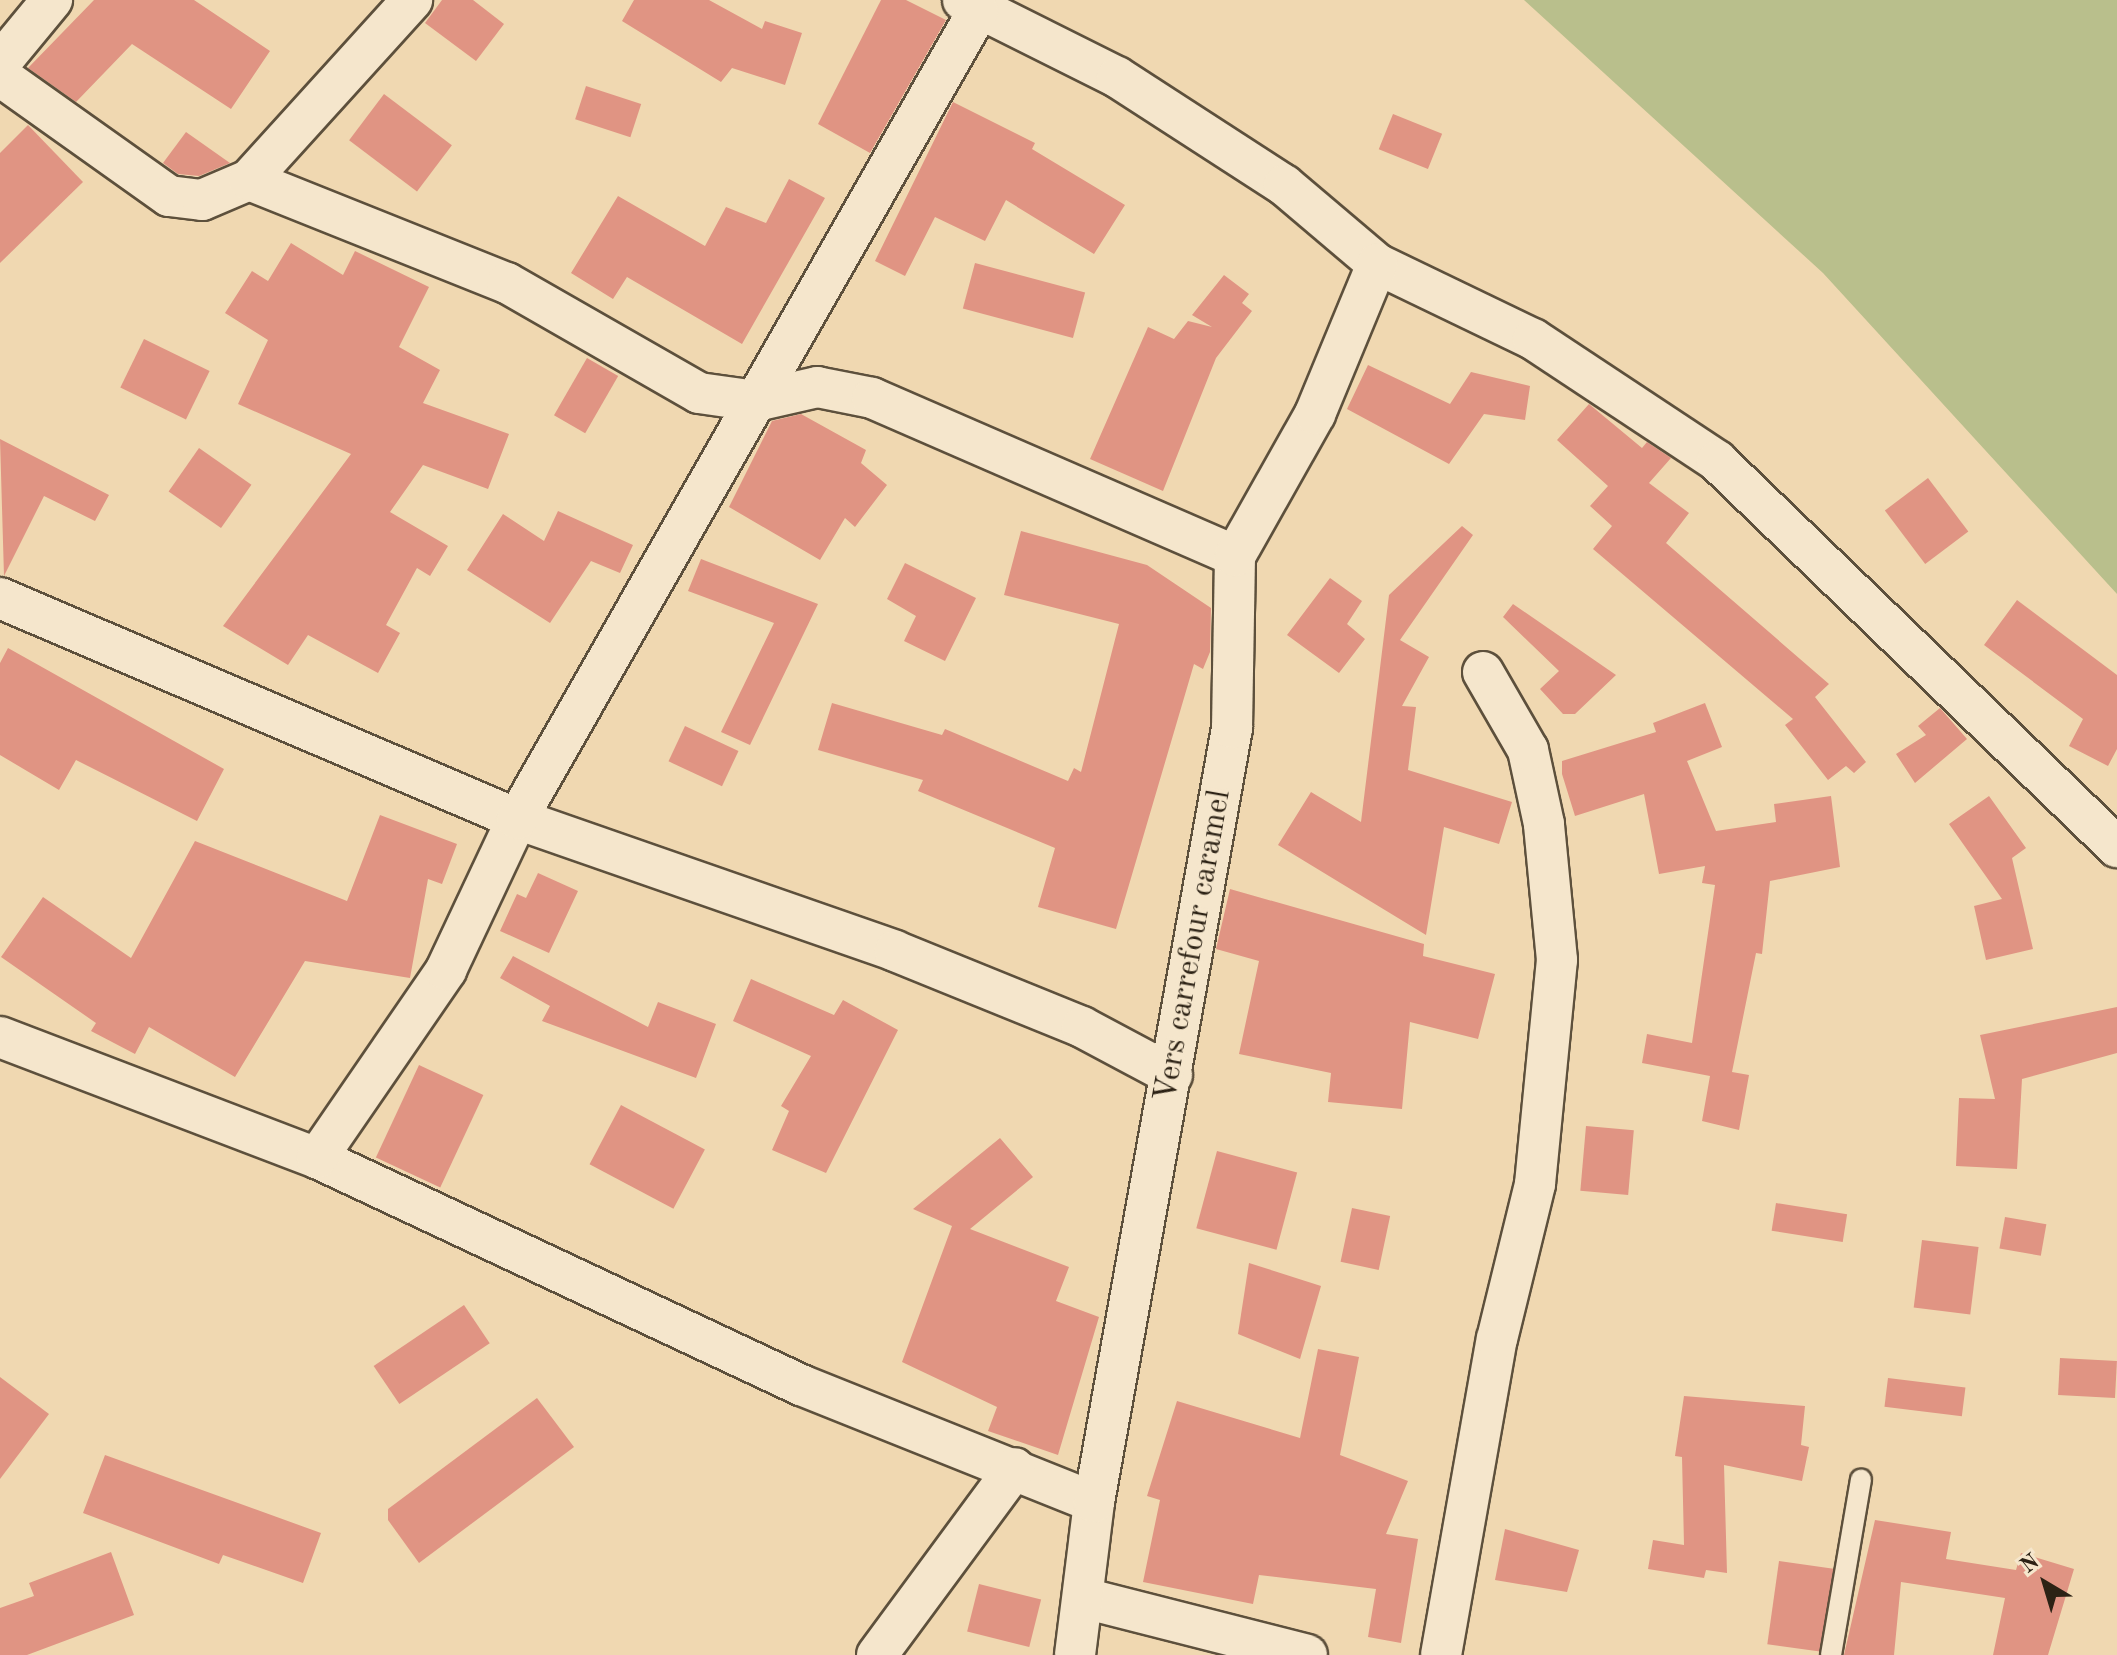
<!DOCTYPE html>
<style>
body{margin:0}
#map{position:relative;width:2117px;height:1655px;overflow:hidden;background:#f0d8b1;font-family:"Old Standard TT",serif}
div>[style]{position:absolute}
.green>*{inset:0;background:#b9bf8c}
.building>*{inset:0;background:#e09483;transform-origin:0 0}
.roads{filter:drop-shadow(2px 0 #5d503c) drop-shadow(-2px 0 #5d503c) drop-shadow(0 2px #5d503c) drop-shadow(0 -2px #5d503c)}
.lane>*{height:20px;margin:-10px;padding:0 10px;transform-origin:10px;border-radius:10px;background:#f5e6cc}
.street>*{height:40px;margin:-20px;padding:0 20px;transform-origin:20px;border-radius:20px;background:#f5e6cc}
span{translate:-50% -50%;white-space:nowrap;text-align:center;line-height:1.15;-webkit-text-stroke:7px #f5e6cc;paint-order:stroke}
.street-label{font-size:32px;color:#2c2215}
.north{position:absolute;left:2005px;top:1543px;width:80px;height:80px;-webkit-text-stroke:6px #f5e6cc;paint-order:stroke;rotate:322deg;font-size:22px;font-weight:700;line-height:32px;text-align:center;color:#2c2215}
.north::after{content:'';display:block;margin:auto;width:28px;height:36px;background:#2c2215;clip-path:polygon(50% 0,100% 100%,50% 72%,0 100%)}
</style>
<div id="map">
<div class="green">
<i style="clip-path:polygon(1524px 0,2117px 0,2117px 594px,1823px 273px)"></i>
</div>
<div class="building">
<i style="clip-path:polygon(94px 0,194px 0,270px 51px,231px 109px,132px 44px,76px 102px,28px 68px)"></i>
<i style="clip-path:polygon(442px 0,473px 0,504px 24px,476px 61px,425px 23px)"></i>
<i style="clip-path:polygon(634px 0,709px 0,762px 29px,765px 21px,802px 33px,785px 85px,732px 68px,721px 82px,622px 21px)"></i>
<i style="clip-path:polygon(881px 0,906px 0,946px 20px,870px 153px,818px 124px)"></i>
<i style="left:586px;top:86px;width:58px;height:35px;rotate:18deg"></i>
<i style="left:384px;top:94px;width:85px;height:58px;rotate:37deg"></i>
<i style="clip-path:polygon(953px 102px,1035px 143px,1032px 149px,1125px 205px,1094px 254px,1006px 200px,985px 241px,935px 217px,905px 276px,875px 261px)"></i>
<i style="left:1393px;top:114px;width:53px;height:38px;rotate:22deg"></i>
<i style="clip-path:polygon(28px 125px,83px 182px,0 263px,0 153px)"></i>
<i style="clip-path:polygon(186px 132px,230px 163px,199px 176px,178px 174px,163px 163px)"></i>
<i style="clip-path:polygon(789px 179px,825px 198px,742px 344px,627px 277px,613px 299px,571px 273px,618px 196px,705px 246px,726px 207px,766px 223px)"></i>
<i style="clip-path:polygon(291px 243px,343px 275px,355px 251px,429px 287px,399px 347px,440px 370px,423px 403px,509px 434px,488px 489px,423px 465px,390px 512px,448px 546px,430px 576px,417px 568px,386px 625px,400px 633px,378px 673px,308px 635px,288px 665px,223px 626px,351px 454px,238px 404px,268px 340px,225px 313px,252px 271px,268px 281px)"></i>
<i style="left:975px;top:263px;width:114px;height:47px;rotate:15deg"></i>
<i style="clip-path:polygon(1224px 275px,1249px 294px,1242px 303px,1252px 311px,1216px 358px,1163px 491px,1090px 459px,1148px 327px,1174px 339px,1188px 321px,1212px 327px,1192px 315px)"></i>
<i style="left:144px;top:339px;width:73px;height:54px;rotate:26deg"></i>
<i style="left:587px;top:358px;width:36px;height:66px;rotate:30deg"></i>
<i style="clip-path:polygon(1368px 365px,1450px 404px,1471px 372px,1530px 386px,1525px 420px,1484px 414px,1449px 464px,1347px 409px)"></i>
<i style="clip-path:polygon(1589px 404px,1642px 448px,1647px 442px,1671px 458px,1649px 483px,1689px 513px,1666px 543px,1829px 684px,1815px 697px,1866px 762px,1854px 773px,1846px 766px,1828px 780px,1785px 725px,1793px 719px,1593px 549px,1612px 526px,1590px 506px,1608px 486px,1557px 440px)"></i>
<i style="clip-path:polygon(801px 414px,866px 450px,861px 463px,887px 485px,855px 527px,845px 518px,820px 560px,729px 507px,772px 421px)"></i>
<i style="clip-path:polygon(0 439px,109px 495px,95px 521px,44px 496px,4px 576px)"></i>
<i style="left:199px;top:448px;width:64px;height:53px;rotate:35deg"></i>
<i style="left:1928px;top:478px;width:67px;height:54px;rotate:53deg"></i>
<i style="clip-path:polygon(558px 511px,633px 545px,620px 573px,591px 561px,550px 623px,467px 570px,503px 514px,544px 541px)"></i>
<i style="clip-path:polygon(1462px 526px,1473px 535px,1400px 640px,1429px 657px,1402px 706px,1416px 707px,1408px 770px,1512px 802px,1499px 844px,1444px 827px,1426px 935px,1278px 845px,1311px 792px,1361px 822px,1389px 595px)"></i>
<i style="clip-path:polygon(1021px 531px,1147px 565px,1211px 608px,1210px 652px,1203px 669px,1194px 664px,1116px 929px,1038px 907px,1055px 848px,918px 791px,923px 780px,818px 750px,832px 703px,942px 735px,945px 729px,1068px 781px,1074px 768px,1081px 772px,1119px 624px,1004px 595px)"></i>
<i style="clip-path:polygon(701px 559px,818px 604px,750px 745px,721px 732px,774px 623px,688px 591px)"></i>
<i style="clip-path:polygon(905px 563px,976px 598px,945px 661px,904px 641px,916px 616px,887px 599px)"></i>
<i style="clip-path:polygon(1330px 578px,1362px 601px,1347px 624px,1365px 639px,1339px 673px,1287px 635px)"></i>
<i style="clip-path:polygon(2017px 600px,2117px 675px,2117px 749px,2108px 766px,2069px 746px,2083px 719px,1984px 645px)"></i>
<i style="clip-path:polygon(1513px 604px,1616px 675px,1575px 714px,1563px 714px,1540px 689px,1559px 671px,1503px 617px)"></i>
<i style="clip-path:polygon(8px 648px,224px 769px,197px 821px,76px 760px,59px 790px,0 755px,0 663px)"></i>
<i style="clip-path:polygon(1705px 703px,1722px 747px,1687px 761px,1716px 831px,1776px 822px,1774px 804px,1831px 796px,1840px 867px,1770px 881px,1762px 954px,1756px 953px,1732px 1072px,1749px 1075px,1739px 1130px,1702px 1121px,1710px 1076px,1642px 1063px,1647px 1034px,1692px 1043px,1715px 885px,1702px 883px,1705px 866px,1659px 874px,1644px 794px,1575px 816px,1562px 774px,1562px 761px,1656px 732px,1653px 723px)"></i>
<i style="clip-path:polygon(1940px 708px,1967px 739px,1915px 783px,1896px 754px,1926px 735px,1918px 726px)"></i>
<i style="left:685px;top:726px;width:59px;height:39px;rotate:25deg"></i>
<i style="clip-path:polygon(1989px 796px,2026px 848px,2012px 858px,2033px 949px,1986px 960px,1974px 906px,2002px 899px,1949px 824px)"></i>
<i style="clip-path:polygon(380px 815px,457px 844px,442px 884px,428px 879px,410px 978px,305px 961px,235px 1077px,149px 1027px,135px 1054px,91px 1031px,96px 1023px,1px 957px,43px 897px,131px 958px,195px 841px,347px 901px)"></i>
<i style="clip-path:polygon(538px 873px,578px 891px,549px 953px,500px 931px,517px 894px,526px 898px)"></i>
<i style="clip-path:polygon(1230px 889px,1424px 944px,1423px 956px,1495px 974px,1478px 1039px,1410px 1022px,1402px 1109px,1328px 1102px,1331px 1073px,1239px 1054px,1259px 961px,1216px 949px)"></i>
<i style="clip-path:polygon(513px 956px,648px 1027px,658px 1002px,716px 1024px,696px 1078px,542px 1021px,550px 1006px,500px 978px)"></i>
<i style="clip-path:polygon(751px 979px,834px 1015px,843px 1000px,898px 1030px,826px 1173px,772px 1150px,789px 1111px,781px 1106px,811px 1056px,733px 1021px)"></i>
<i style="clip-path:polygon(2117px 1007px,2117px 1053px,2022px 1079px,2017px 1169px,1956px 1166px,1959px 1098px,1995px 1099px,1980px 1035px)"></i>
<i style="left:419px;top:1065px;width:71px;height:102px;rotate:25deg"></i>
<i style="left:621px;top:1105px;width:95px;height:67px;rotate:28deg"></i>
<i style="left:1586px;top:1126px;width:48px;height:65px;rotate:5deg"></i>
<i style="clip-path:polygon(1000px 1138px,1033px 1177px,970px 1229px,1069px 1267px,1056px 1301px,1099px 1317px,1058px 1455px,988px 1431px,997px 1407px,902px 1362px,952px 1226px,913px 1209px)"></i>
<i style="left:1217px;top:1151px;width:83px;height:80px;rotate:15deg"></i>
<i style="left:1776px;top:1203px;width:72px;height:28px;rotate:9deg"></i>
<i style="left:1352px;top:1208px;width:39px;height:55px;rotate:12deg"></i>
<i style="left:2005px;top:1217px;width:42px;height:32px;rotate:10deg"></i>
<i style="left:1922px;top:1240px;width:57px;height:68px;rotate:7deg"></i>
<i style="clip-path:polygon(1249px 1263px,1321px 1286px,1300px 1359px,1238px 1334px)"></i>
<i style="left:464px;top:1305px;width:46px;height:109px;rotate:56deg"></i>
<i style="clip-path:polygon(1318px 1349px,1359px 1357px,1340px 1455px,1408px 1481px,1386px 1534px,1418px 1539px,1401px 1643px,1368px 1637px,1376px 1589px,1259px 1575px,1253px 1604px,1143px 1582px,1160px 1500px,1147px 1496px,1177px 1401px,1300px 1438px)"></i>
<i style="left:2060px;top:1358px;width:57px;height:37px;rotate:3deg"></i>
<i style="clip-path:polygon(0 1377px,49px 1414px,0 1479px)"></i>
<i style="left:1888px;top:1378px;width:78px;height:29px;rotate:7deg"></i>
<i style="clip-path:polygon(1684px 1396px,1805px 1406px,1801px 1445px,1809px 1447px,1802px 1481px,1724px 1465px,1727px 1573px,1706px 1570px,1704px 1578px,1648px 1569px,1653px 1540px,1684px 1545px,1682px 1457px,1675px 1456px)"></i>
<i style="clip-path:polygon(537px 1398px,574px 1447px,419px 1563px,388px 1520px,388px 1509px)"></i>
<i style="clip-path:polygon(105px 1455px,321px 1533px,303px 1583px,223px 1555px,219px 1564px,83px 1513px)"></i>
<i style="clip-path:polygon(1875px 1520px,1951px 1532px,1946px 1559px,2016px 1570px,2021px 1553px,2074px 1569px,2048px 1655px,1993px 1655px,2005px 1598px,1901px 1582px,1894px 1655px,1844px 1655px)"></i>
<i style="clip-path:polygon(1505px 1529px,1579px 1550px,1567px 1592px,1495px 1580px)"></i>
<i style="clip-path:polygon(111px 1552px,134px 1615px,27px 1655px,0 1655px,0 1608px,34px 1596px,29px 1583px)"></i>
<i style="left:1779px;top:1561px;width:55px;height:84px;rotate:8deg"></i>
<i style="left:979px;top:1584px;width:64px;height:49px;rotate:14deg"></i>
</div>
<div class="roads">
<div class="lane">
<i style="left:1831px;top:1655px;width:178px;rotate:-80.3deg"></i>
</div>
<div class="street">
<i style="left:963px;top:0;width:172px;rotate:26.6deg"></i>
<i style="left:1117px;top:77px;width:199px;rotate:32.9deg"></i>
<i style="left:1284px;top:185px;width:122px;rotate:40.3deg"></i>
<i style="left:1377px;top:264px;width:173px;rotate:25.7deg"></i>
<i style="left:1533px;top:339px;width:221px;rotate:33.5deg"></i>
<i style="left:1717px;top:461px;width:556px;rotate:43.98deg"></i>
<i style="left:0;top:63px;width:82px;rotate:-50.5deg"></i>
<i style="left:0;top:76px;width:207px;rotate:35.4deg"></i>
<i style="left:169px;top:196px;width:33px;rotate:7deg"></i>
<i style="left:202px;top:200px;width:51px;rotate:-23.1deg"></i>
<i style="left:249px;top:180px;width:278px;rotate:21.8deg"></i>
<i style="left:507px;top:283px;width:221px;rotate:29.8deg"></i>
<i style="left:699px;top:393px;width:58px;rotate:8deg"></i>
<i style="left:756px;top:401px;width:63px;rotate:-12.9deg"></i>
<i style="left:817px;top:387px;width:56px;rotate:11.3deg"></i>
<i style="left:872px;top:398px;width:396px;rotate:23.5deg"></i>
<i style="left:249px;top:180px;width:243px;rotate:-47.8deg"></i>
<i style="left:0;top:598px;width:562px;rotate:23.15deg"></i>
<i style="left:517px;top:819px;width:400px;rotate:19.2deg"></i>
<i style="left:895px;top:951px;width:202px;rotate:22.1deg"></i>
<i style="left:1082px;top:1027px;width:102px;rotate:28.1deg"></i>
<i style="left:0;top:1037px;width:339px;rotate:20.9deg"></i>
<i style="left:317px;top:1158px;width:535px;rotate:25.13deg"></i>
<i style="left:801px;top:1385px;width:315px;rotate:21.8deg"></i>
<i style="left:317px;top:1158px;width:228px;rotate:-55.5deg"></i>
<i style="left:446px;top:970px;width:167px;rotate:-64.8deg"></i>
<i style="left:517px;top:819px;width:930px;rotate:-60.29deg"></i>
<i style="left:1084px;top:1598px;width:230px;rotate:14.3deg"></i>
<i style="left:877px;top:1655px;width:232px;rotate:-53.6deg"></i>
<i style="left:1075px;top:1655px;width:154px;rotate:-82.9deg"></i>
<i style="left:1094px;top:1502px;width:786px;rotate:-79.89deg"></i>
<i style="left:1232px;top:728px;width:172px;rotate:-89deg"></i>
<i style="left:1235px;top:556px;width:163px;rotate:-60.6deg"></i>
<i style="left:1315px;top:414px;width:162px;rotate:-67.5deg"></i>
<i style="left:1441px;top:1655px;width:321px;rotate:-80deg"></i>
<i style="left:1497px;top:1339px;width:160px;rotate:-76.2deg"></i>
<i style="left:1535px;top:1184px;width:225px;rotate:-84.4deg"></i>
<i style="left:1557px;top:960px;width:137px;rotate:-95.5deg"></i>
<i style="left:1544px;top:824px;width:76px;rotate:-102.2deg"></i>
<i style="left:1528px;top:750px;width:90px;rotate:-120deg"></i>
</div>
</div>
<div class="street-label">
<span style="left:1194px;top:946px;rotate:-80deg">Vers carrefour caramel</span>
</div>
<div class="north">N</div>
</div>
